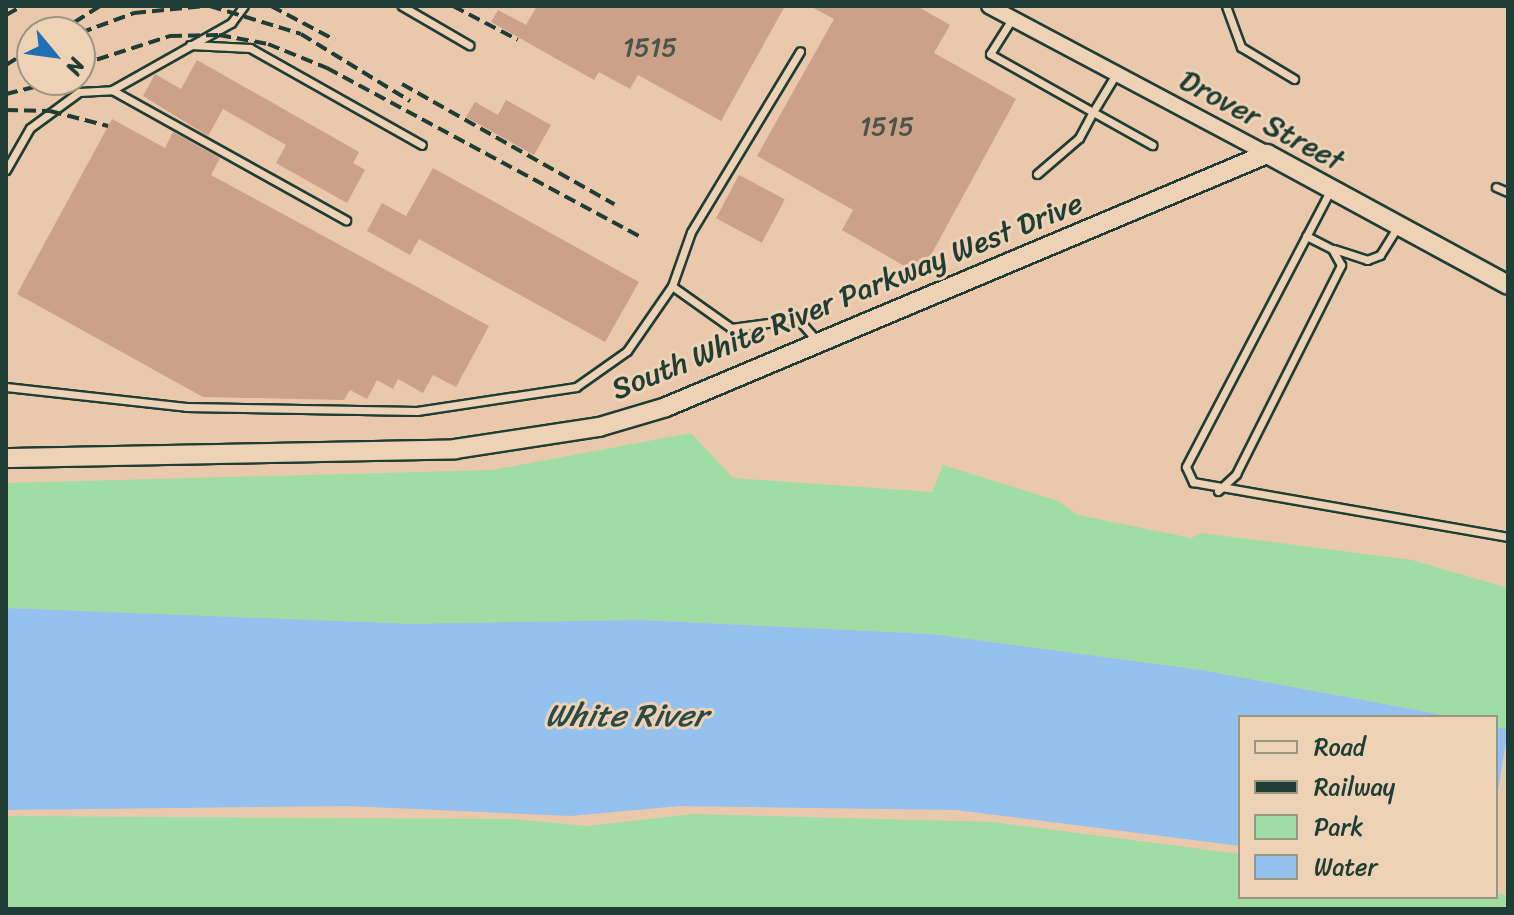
<!DOCTYPE html>
<style>
body{margin:0}
#map{position:relative;width:1514px;height:915px;overflow:hidden;background:#eac8ab;font-family:Sriracha,sans-serif}
div>[style]{position:absolute}
.green>*{inset:0;background:#9fdda5}
.water>*{inset:0;background:#94c1ee;transform-origin:0 0}
.building>*{inset:0;background:#cba189;transform-origin:0 0}
.roads{filter:drop-shadow(2px 0 #1f3d34) drop-shadow(-2px 0 #1f3d34) drop-shadow(0 2px #1f3d34) drop-shadow(0 -2px #1f3d34)}
.service>*{height:7px;margin:-3.5px;padding:0 3.5px;transform-origin:3.5px;border-radius:3.5px;background:#eed2b5}
.minor>*{height:14px;margin:-7px;padding:0 7px;transform-origin:7px;border-radius:7px;background:#eed2b5}
.tertiary>*{height:18px;margin:-9px;padding:0 9px;transform-origin:9px;border-radius:9px;background:#eed2b5}
.rail>*{height:4px;margin-top:-2px;transform-origin:0;background:repeating-linear-gradient(90deg,#1f3d34 0 12px,transparent 0 18px)}
span{translate:-50% -50%;white-space:nowrap;text-align:center;line-height:1.15;-webkit-text-stroke:6px #eed2b5;paint-order:stroke}
.number-label{font-size:26px;color:#4a5649}
.number-label span{-webkit-text-stroke-width:0}
.street-label{font-size:30px;color:#1f3d34}
.water-label{font-size:32px;color:#2b4a47;font-style:italic}
.frame{position:absolute;inset:0;border:8px solid #1f3d34;pointer-events:none}
.legend{position:absolute;left:1238px;top:715px;width:260px;height:184px;box-sizing:border-box;background:#eed2b5;border:2px solid #9b9681;margin:0;padding:10px 14px;list-style:none;font-size:24px;color:#1f3d34}
.legend li{display:flex;align-items:center;gap:16px;height:40px}
.legend b{width:40px;border:2px solid #9b9681}
.north{position:absolute;left:16px;top:16px;width:80px;height:80px;box-sizing:border-box;background:#eed2b5;border:2px solid #9b9681;border-radius:50%;rotate:119deg;font-size:22px;font-weight:700;line-height:32px;text-align:center;color:#1f3d34}
.north::after{content:'';display:block;margin:auto;width:28px;height:36px;background:#1f6fb2;clip-path:polygon(50% 0,100% 100%,50% 72%,0 100%)}
</style>
<div id="map">
<div class="green">
<i style="clip-path:polygon(691px 433px,733px 478px,932px 492px,943px 465px,1058px 501px,1078px 515px,1191px 538px,1201px 533px,1412px 560px,1508px 588px,1508px 729px,1496px 727px,1496px 717px,1454px 717px,1201px 670px,931px 634px,640px 620px,411px 625px,6px 608px,6px 483px,493px 470px)"></i>
<i style="clip-path:polygon(693px 814px,992px 822px,1240px 854px,1240px 897px,1496px 893px,1508px 896px,1508px 909px,6px 909px,6px 816px,513px 819px,587px 826px)"></i>
</div>
<div class="water">
<i style="clip-path:polygon(6px 608px,411px 624px,640px 620px,931px 634px,1201px 670px,1454px 717px,1240px 717px,1240px 846px,956px 810px,680px 806px,570px 816px,348px 806px,6px 810px)"></i>
<i style="left:1496px;top:727px;width:12px;height:159px;rotate:9deg"></i>
</div>
<div class="building">
<i style="clip-path:polygon(537px 6px,785px 6px,721px 121px,638px 75px,630px 89px,599px 72px,594px 80px,491px 22px,498px 10px,526px 25px)"></i>
<i style="clip-path:polygon(810px 6px,917px 6px,950px 25px,934px 53px,1016px 99px,931px 255px,908px 268px,842px 230px,853px 210px,757px 156px,834px 19px)"></i>
<i style="clip-path:polygon(197px 60px,359px 152px,353px 163px,365px 170px,347px 203px,276px 163px,286px 145px,223px 109px,208px 136px,143px 96px,155px 74px,181px 89px)"></i>
<i style="clip-path:polygon(506px 100px,551px 125px,534px 155px,466px 117px,475px 102px,498px 115px)"></i>
<i style="clip-path:polygon(112px 119px,165px 148px,173px 132px,220px 158px,211px 175px,489px 326px,456px 387px,433px 375px,423px 393px,398px 379px,393px 389px,377px 380px,367px 399px,350px 390px,344px 400px,203px 397px,17px 294px)"></i>
<i style="clip-path:polygon(433px 168px,639px 282px,605px 342px,419px 239px,410px 255px,367px 231px,382px 203px,406px 216px)"></i>
<i style="left:739px;top:175px;width:52px;height:49px;rotate:28deg"></i>
</div>
<div class="roads">
<div class="service">
<i style="left:402px;top:6px;width:78px;rotate:30.2deg"></i>
<i style="left:1226px;top:6px;width:44px;rotate:69.9deg"></i>
<i style="left:1241px;top:47px;width:62px;rotate:31.1deg"></i>
<i style="left:1012px;top:19px;width:41px;rotate:122.2deg"></i>
<i style="left:990px;top:54px;width:118px;rotate:29.4deg"></i>
<i style="left:1093px;top:112px;width:44px;rotate:-58.8deg"></i>
<i style="left:190px;top:45px;width:60px;rotate:2.9deg"></i>
<i style="left:250px;top:48px;width:197px;rotate:29.4deg"></i>
<i style="left:112px;top:90px;width:268px;rotate:29.1deg"></i>
<i style="left:6px;top:170px;width:48px;rotate:-60.3deg"></i>
<i style="left:30px;top:128px;width:61px;rotate:-36.3deg"></i>
<i style="left:79px;top:92px;width:33px;rotate:-3deg"></i>
<i style="left:112px;top:90px;width:137px;rotate:-29.4deg"></i>
<i style="left:231px;top:23px;width:21px;rotate:-53deg"></i>
<i style="left:1037px;top:174px;width:55px;rotate:-40.6deg"></i>
<i style="left:1079px;top:138px;width:30px;rotate:-62deg"></i>
<i style="left:1093px;top:112px;width:68px;rotate:29.2deg"></i>
<i style="left:1496px;top:187px;width:13px;rotate:23deg"></i>
<i style="left:1330px;top:191px;width:311px;rotate:117.6deg"></i>
<i style="left:1186px;top:467px;width:17px;rotate:65deg"></i>
<i style="left:1193px;top:482px;width:320px;rotate:9.9deg"></i>
<i style="left:1334px;top:249px;width:35px;rotate:18deg"></i>
<i style="left:1367px;top:260px;width:14px;rotate:-21deg"></i>
<i style="left:1380px;top:255px;width:34px;rotate:-58deg"></i>
<i style="left:672px;top:286px;width:57px;rotate:-70.6deg"></i>
<i style="left:691px;top:232px;width:211px;rotate:-58.9deg"></i>
<i style="left:6px;top:387px;width:181px;rotate:6.3deg"></i>
<i style="left:186px;top:407px;width:231px;rotate:1deg"></i>
<i style="left:417px;top:411px;width:161px;rotate:-8.6deg"></i>
<i style="left:576px;top:387px;width:62px;rotate:-35.2deg"></i>
<i style="left:627px;top:351px;width:79px;rotate:-55.3deg"></i>
<i style="left:672px;top:286px;width:72px;rotate:35.4deg"></i>
<i style="left:731px;top:328px;width:68px;rotate:-7.7deg"></i>
<i style="left:798px;top:319px;width:30px;rotate:49deg"></i>
<i style="left:1218px;top:491px;width:25px;rotate:-43deg"></i>
<i style="left:1236px;top:474px;width:234px;rotate:-63.3deg"></i>
<i style="left:1341px;top:265px;width:18px;rotate:-119deg"></i>
<i style="left:1332px;top:249px;width:29px;rotate:-153deg"></i>
</div>
<div class="minor">
<i style="left:989px;top:6px;width:315px;rotate:28deg"></i>
</div>
<div class="tertiary">
<i style="left:6px;top:458px;width:449px;rotate:-1.1deg"></i>
<i style="left:455px;top:449px;width:146px;rotate:-8.7deg"></i>
<i style="left:599px;top:427px;width:70px;rotate:-16.6deg"></i>
<i style="left:666px;top:407px;width:652px;rotate:-22.83deg"></i>
<i style="left:1267px;top:154px;width:274px;rotate:28.5deg"></i>
</div>
</div>
<div class="rail">
<i style="left:210px;top:6px;width:95px;rotate:17.1deg"></i>
<i style="left:301px;top:34px;width:128px;rotate:31.6deg"></i>
<i style="left:271px;top:6px;width:72px;rotate:28deg"></i>
<i style="left:453px;top:6px;width:73px;rotate:27.6deg"></i>
<i style="left:6px;top:15px;width:18px;rotate:-29deg"></i>
<i style="left:59px;top:32px;width:49px;rotate:-32.4deg"></i>
<i style="left:80px;top:33px;width:58px;rotate:-20.3deg"></i>
<i style="left:134px;top:13px;width:71px;rotate:-5.6deg"></i>
<i style="left:6px;top:65px;width:31px;rotate:-32deg"></i>
<i style="left:80px;top:65px;width:95px;rotate:-17.9deg"></i>
<i style="left:170px;top:36px;width:49px;rotate:-1.2deg"></i>
<i style="left:219px;top:35px;width:50px;rotate:10.4deg"></i>
<i style="left:268px;top:44px;width:64px;rotate:22.1deg"></i>
<i style="left:327px;top:68px;width:359px;rotate:28.3deg"></i>
<i style="left:402px;top:84px;width:244px;rotate:29.5deg"></i>
<i style="left:6px;top:94px;width:58px;rotate:-14deg"></i>
<i style="left:6px;top:110px;width:44px;rotate:1.3deg"></i>
<i style="left:50px;top:111px;width:60px;rotate:14.5deg"></i>
</div>
<div class="number-label">
<span style="left:650px;top:48px">1515</span>
<span style="left:887px;top:127px">1515</span>
</div>
<div class="street-label">
<span style="left:1262px;top:120px;rotate:28deg">Drover Street</span>
<span style="left:847px;top:296px;rotate:-22deg">South White River Parkway West Drive</span>
</div>
<div class="water-label">
<span style="left:626px;top:716px">White River</span>
</div>
<div class="frame"></div>
<ul class="legend">
<li><b style="height:10px;background:#eed2b5"></b>Road</li>
<li><b style="height:10px;background:#1f3d34"></b>Railway</li>
<li><b style="height:22px;background:#9fdda5"></b>Park</li>
<li><b style="height:22px;background:#94c1ee"></b>Water</li>
</ul>
<div class="north">N</div>
</div>
